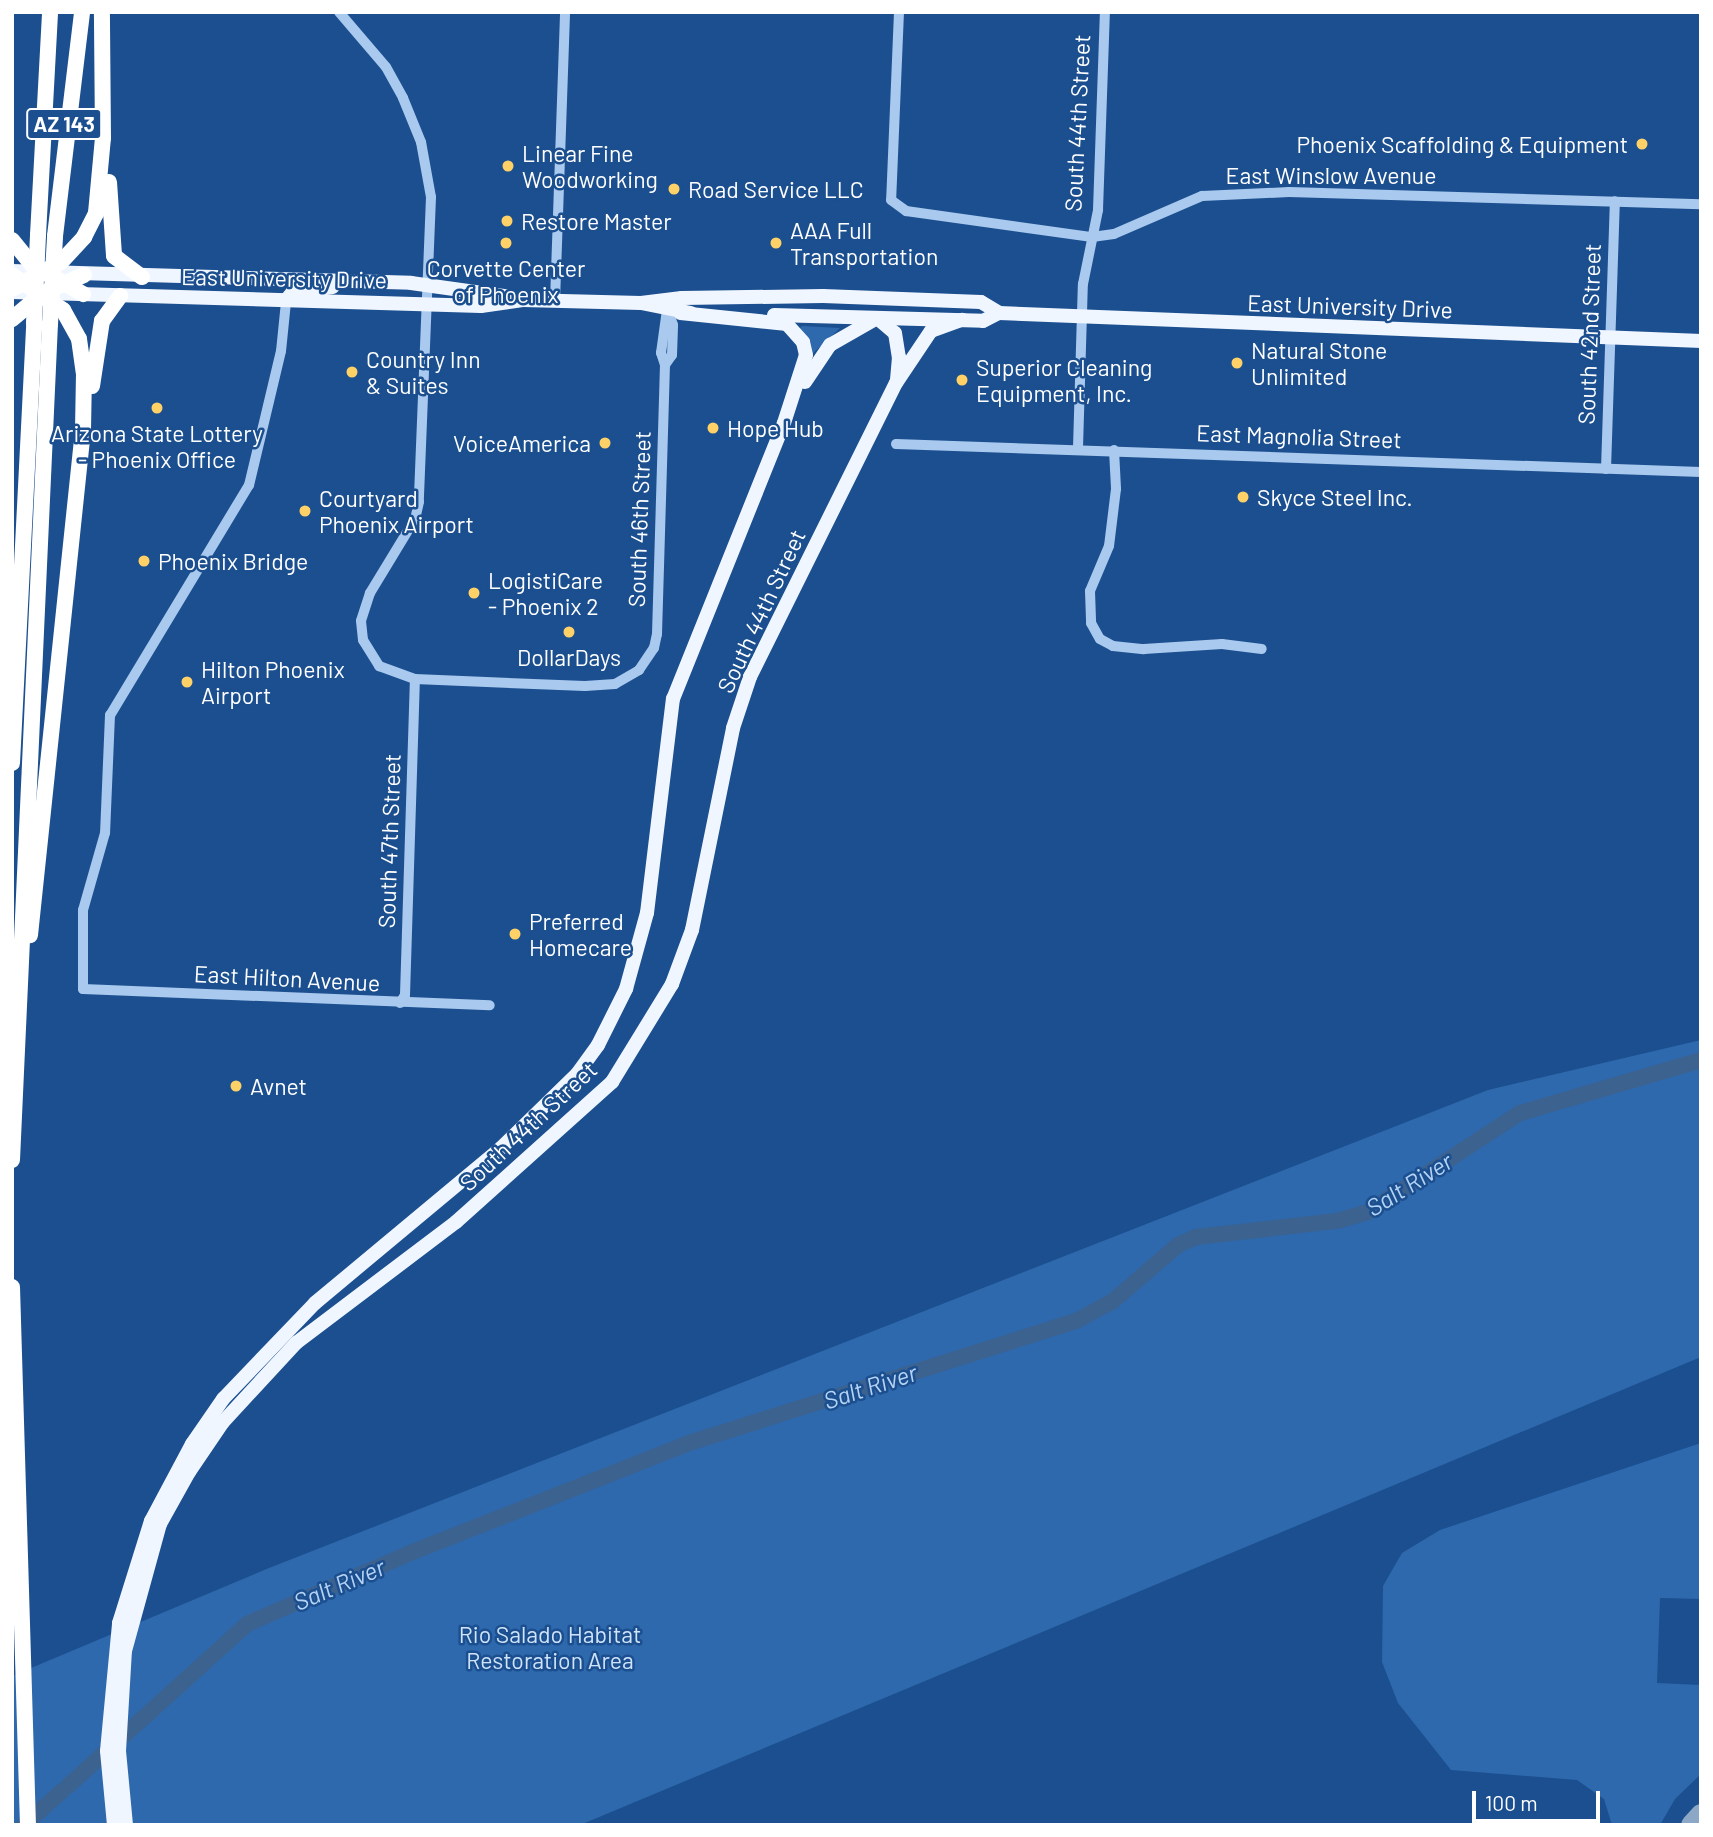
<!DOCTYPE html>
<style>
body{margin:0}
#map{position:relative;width:1713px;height:1837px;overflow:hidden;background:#1b4f8f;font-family:Barlow,sans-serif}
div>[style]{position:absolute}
.green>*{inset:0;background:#2e69ad}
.river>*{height:16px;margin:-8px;padding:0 8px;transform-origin:8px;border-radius:8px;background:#3c6290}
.taxiway>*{height:23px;margin:-11.5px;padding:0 11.5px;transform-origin:11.5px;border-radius:11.5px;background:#8da7c7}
.minor>*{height:10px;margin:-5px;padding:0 5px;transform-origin:5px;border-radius:5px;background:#a9c9ee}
.major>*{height:14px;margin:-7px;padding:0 7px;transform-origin:7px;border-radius:7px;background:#f0f6ff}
.highway>*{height:16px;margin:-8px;padding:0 8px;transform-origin:8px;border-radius:8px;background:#fff}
.highway-bridge>*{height:16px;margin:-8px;padding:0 8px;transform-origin:8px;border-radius:8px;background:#fff}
.dots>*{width:19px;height:19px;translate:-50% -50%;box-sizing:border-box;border:4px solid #1b4f8f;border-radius:50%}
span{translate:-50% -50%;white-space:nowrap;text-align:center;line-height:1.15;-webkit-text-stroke:5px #1b4f8f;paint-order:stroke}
.shield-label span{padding:2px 5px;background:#1b4f8f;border:2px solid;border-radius:5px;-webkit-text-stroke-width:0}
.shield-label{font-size:21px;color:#fff;font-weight:700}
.street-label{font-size:23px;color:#fff}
.poi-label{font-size:23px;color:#fff}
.right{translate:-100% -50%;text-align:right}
.left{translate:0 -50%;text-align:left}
.park-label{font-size:23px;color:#cfe3fa}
.water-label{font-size:24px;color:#b5d3f5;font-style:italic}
.frame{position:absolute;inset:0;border:14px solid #fff;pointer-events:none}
.scale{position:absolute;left:1472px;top:1791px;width:128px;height:32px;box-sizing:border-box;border:4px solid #fff;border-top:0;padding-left:9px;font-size:21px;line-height:24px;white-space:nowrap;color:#fff;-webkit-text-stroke:5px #1b4f8f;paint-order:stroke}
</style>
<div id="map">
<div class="green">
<i style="clip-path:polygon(800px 328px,802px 326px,840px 328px,812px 354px)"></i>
<i style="clip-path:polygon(1701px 1040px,1701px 1357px,580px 1825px,12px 1825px,12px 1676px,269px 1568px,1488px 1090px)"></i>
<i style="clip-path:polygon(1701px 1443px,1701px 1599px,1660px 1598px,1657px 1683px,1701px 1685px,1701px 1774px,1675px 1799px,1660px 1825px,1612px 1825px,1604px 1799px,1577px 1780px,1451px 1770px,1398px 1703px,1382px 1662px,1383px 1586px,1402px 1553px,1440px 1530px)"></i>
</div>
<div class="river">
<i style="left:68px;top:1786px;width:241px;rotate:-42.1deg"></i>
<i style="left:247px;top:1624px;width:183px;rotate:-23.5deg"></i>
<i style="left:415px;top:1551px;width:295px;rotate:-21.5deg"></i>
<i style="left:689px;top:1443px;width:406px;rotate:-17.5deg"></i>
<i style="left:1076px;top:1321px;width:42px;rotate:-28.4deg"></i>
<i style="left:1113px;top:1301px;width:86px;rotate:-40.7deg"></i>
<i style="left:1178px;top:1245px;width:20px;rotate:-24deg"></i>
<i style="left:1196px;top:1237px;width:142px;rotate:-6.5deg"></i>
<i style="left:1337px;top:1221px;width:32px;rotate:-16deg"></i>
<i style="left:1368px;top:1212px;width:181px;rotate:-33.1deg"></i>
<i style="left:1520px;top:1113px;width:189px;rotate:-16.3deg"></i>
<i style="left:24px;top:1825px;width:51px;rotate:-41.8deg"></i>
</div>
<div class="taxiway">
<i style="left:1692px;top:1825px;width:13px;rotate:-48deg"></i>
</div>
<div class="minor">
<i style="left:339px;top:12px;width:72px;rotate:49.5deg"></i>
<i style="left:386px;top:67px;width:35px;rotate:61deg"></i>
<i style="left:403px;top:98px;width:48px;rotate:67.8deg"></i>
<i style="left:421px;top:142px;width:56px;rotate:79.7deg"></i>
<i style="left:431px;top:197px;width:305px;rotate:92.3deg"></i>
<i style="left:419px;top:502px;width:17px;rotate:103deg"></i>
<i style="left:415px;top:519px;width:87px;rotate:121.3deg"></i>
<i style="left:370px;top:593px;width:29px;rotate:108deg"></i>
<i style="left:361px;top:621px;width:19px;rotate:84deg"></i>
<i style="left:363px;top:640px;width:31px;rotate:58deg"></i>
<i style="left:379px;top:666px;width:38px;rotate:20deg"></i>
<i style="left:415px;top:679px;width:170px;rotate:2.4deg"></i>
<i style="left:585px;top:686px;width:30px;rotate:-4deg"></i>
<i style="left:615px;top:684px;width:28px;rotate:-30deg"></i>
<i style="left:639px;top:670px;width:27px;rotate:-56deg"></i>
<i style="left:654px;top:648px;width:14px;rotate:-78deg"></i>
<i style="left:657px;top:634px;width:269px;rotate:-88.3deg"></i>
<i style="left:665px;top:365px;width:13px;rotate:-108deg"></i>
<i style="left:661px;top:353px;width:43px;rotate:-82.1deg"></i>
<i style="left:899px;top:12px;width:188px;rotate:92.4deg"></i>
<i style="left:891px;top:200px;width:19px;rotate:36deg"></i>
<i style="left:906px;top:211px;width:188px;rotate:8deg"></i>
<i style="left:1092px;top:237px;width:22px;rotate:-8deg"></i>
<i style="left:1114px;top:234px;width:96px;rotate:-23.4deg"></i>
<i style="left:1202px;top:196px;width:87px;rotate:-2.6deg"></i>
<i style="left:1289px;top:192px;width:412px;rotate:1.7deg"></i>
<i style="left:555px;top:301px;width:289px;rotate:-88deg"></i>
<i style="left:286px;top:302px;width:49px;rotate:95.8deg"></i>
<i style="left:281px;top:351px;width:138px;rotate:103.4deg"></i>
<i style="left:249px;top:485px;width:269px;rotate:121.1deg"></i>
<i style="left:110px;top:715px;width:118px;rotate:92.4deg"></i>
<i style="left:105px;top:833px;width:80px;rotate:105.9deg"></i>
<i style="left:83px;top:910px;width:79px;rotate:90deg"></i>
<i style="left:83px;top:989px;width:407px;rotate:2.3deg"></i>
<i style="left:665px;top:365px;width:12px;rotate:-55deg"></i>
<i style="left:672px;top:355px;width:30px;rotate:-88deg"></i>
<i style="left:673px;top:325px;width:18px;rotate:-109deg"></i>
<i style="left:896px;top:444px;width:805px;rotate:1.99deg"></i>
<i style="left:1078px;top:448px;width:164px;rotate:-88.3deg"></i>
<i style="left:1083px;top:284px;width:76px;rotate:-78.5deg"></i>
<i style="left:1098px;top:210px;width:198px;rotate:-88deg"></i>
<i style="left:1114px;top:450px;width:39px;rotate:87deg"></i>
<i style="left:1116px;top:489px;width:57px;rotate:97deg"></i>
<i style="left:1109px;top:546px;width:49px;rotate:112.9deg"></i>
<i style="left:1090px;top:591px;width:32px;rotate:88deg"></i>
<i style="left:1091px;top:623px;width:18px;rotate:61deg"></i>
<i style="left:1100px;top:639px;width:15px;rotate:28deg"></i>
<i style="left:1113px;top:646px;width:31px;rotate:6deg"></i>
<i style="left:1144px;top:649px;width:78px;rotate:-3.7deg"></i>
<i style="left:1222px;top:644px;width:40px;rotate:7.1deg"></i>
<i style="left:1606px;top:469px;width:268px;rotate:-88.1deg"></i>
<i style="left:400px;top:1003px;width:9px;rotate:-58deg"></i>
<i style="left:405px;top:995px;width:316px;rotate:-88.2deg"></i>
</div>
<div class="major">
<i style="left:12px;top:271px;width:399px;rotate:1.7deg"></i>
<i style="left:411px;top:283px;width:101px;rotate:8deg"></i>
<i style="left:12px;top:292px;width:469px;rotate:1.7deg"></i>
<i style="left:481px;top:306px;width:42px;rotate:-8.1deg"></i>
<i style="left:523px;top:300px;width:118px;rotate:1.5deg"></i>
<i style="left:641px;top:303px;width:41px;rotate:-7deg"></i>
<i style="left:682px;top:298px;width:141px;rotate:-0.8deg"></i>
<i style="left:823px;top:296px;width:158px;rotate:2.2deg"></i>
<i style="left:981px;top:302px;width:21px;rotate:31deg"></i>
<i style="left:286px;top:300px;width:9px;rotate:-49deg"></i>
<i style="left:292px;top:293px;width:41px;rotate:-8.3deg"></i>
<i style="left:641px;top:303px;width:51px;rotate:11.3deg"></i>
<i style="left:774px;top:315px;width:209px;rotate:1.6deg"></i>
<i style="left:983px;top:321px;width:18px;rotate:-27deg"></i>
<i style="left:999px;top:313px;width:703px;rotate:2.28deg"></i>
<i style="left:805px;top:382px;width:45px;rotate:-56deg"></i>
<i style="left:830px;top:345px;width:54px;rotate:-29.9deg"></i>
<i style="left:877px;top:318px;width:23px;rotate:40deg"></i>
<i style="left:895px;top:333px;width:24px;rotate:81deg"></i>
<i style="left:899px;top:357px;width:24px;rotate:95deg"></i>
<i style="left:114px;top:1825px;width:74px;rotate:-95.4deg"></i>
<i style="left:107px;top:1751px;width:129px;rotate:-84.6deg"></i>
<i style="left:119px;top:1623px;width:107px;rotate:-72.6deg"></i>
<i style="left:151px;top:1521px;width:87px;rotate:-62deg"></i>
<i style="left:192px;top:1444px;width:55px;rotate:-55.4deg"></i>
<i style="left:223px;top:1399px;width:133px;rotate:-46.2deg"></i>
<i style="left:315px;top:1303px;width:242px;rotate:-39.8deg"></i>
<i style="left:501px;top:1148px;width:106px;rotate:-44.2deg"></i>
<i style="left:577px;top:1074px;width:36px;rotate:-54deg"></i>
<i style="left:598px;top:1045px;width:63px;rotate:-63.4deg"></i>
<i style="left:626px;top:989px;width:79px;rotate:-74.6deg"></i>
<i style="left:647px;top:913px;width:216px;rotate:-83.1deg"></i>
<i style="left:673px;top:699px;width:297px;rotate:-68.1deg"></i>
<i style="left:784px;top:423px;width:71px;rotate:-72.1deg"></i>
<i style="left:806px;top:355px;width:13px;rotate:-103deg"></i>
<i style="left:803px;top:342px;width:24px;rotate:-132deg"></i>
<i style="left:787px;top:324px;width:107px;rotate:-174.1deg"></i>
<i style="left:126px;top:1825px;width:74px;rotate:-95.4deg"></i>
<i style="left:119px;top:1751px;width:100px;rotate:-86.6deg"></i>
<i style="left:125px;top:1651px;width:132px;rotate:-74.6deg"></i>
<i style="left:160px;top:1524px;width:60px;rotate:-60.9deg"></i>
<i style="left:189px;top:1472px;width:60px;rotate:-55.8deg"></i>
<i style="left:223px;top:1422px;width:108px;rotate:-47.3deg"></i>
<i style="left:296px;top:1343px;width:201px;rotate:-37.1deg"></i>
<i style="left:456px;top:1222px;width:210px;rotate:-41.9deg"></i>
<i style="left:612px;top:1082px;width:115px;rotate:-58.5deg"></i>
<i style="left:672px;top:984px;width:58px;rotate:-69.7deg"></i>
<i style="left:692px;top:930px;width:206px;rotate:-78.5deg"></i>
<i style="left:733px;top:728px;width:54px;rotate:-71.6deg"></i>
<i style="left:750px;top:677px;width:328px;rotate:-63.6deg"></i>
<i style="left:896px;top:383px;width:63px;rotate:-56.1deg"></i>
<i style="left:931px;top:331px;width:33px;rotate:-20deg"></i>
</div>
<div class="highway">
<i style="left:109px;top:182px;width:74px;rotate:86.1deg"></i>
<i style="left:114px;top:256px;width:35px;rotate:37deg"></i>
<i style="left:38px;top:235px;width:223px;rotate:-86.9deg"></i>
<i style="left:55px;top:236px;width:226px;rotate:-83.1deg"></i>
<i style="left:12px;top:240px;width:32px;rotate:51deg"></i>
<i style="left:32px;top:265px;width:59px;rotate:29.6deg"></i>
<i style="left:12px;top:275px;width:62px;rotate:34.5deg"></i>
<i style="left:63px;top:310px;width:33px;rotate:61deg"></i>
<i style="left:79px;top:339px;width:34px;rotate:82deg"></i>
<i style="left:84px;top:373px;width:57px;rotate:91deg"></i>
<i style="left:83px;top:430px;width:508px;rotate:95.99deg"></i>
<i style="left:12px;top:289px;width:56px;rotate:-28.9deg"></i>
<i style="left:61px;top:262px;width:34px;rotate:-47deg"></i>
<i style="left:84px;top:237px;width:27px;rotate:-63deg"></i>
<i style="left:96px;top:213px;width:75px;rotate:-84.7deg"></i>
<i style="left:103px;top:138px;width:126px;rotate:-90.5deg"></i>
<i style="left:12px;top:319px;width:40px;rotate:-40deg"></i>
<i style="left:43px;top:293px;width:45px;rotate:-23.7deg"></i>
<i style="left:92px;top:386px;width:66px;rotate:-81.3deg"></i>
<i style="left:102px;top:321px;width:31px;rotate:-54deg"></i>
<i style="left:12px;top:763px;width:441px;rotate:-87.1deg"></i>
<i style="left:12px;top:1160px;width:837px;rotate:-87.4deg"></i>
<i style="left:12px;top:1287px;width:538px;rotate:88.3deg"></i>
</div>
<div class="highway-bridge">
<i style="left:34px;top:323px;width:88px;rotate:-87.4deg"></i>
<i style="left:50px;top:324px;width:88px;rotate:-86.7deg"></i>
</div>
<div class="dots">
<i style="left:1642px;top:144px;background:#ffd166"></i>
<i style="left:508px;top:166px;background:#ffd166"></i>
<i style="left:674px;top:189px;background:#ffd166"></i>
<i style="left:507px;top:221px;background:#ffd166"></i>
<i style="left:506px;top:243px;background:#ffd166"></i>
<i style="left:776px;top:243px;background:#ffd166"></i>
<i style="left:1237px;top:363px;background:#ffd166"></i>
<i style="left:352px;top:372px;background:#ffd166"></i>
<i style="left:962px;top:380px;background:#ffd166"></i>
<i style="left:157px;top:408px;background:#ffd166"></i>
<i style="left:713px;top:428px;background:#ffd166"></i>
<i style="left:605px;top:443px;background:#ffd166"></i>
<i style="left:1243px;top:497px;background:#ffd166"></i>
<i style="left:305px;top:511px;background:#ffd166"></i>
<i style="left:144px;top:561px;background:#ffd166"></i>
<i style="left:474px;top:593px;background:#ffd166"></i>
<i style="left:569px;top:632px;background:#ffd166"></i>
<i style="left:187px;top:682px;background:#ffd166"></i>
<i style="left:515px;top:934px;background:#ffd166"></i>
<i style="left:236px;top:1086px;background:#ffd166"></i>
</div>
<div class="shield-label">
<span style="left:64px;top:124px">AZ 143</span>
</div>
<div class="street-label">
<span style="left:1077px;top:123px;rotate:-87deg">South 44th Street</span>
<span style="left:1331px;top:175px">East Winslow Avenue</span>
<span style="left:284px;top:278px;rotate:1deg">East University Drive</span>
<span style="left:1350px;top:306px;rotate:2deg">East University Drive</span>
<span style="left:1589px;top:334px;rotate:-88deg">South 42nd Street</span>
<span style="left:1299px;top:436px;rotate:2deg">East Magnolia Street</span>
<span style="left:639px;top:519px;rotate:-88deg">South 46th Street</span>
<span style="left:761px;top:611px;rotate:-65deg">South 44th Street</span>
<span style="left:389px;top:841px;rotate:-88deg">South 47th Street</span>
<span style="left:287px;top:978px;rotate:3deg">East Hilton Avenue</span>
<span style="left:528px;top:1126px;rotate:-43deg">South 44th Street</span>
</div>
<div class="poi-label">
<span class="right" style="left:1628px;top:144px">Phoenix Scaffolding &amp; Equipment</span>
<span class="left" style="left:522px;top:166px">Linear Fine<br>Woodworking</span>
<span class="left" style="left:688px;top:189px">Road Service LLC</span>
<span class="left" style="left:521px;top:221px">Restore Master</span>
<span class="left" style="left:790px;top:243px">AAA Full<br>Transportation</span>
<span style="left:506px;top:281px">Corvette Center<br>of Phoenix</span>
<span class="left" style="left:1251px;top:363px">Natural Stone<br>Unlimited</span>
<span class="left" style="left:366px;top:372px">Country Inn<br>&amp; Suites</span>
<span class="left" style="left:976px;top:380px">Superior Cleaning<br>Equipment, Inc.</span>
<span class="left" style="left:727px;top:428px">Hope Hub</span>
<span style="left:157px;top:446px">Arizona State Lottery<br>- Phoenix Office</span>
<span class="right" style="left:591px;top:443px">VoiceAmerica</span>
<span class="left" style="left:1257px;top:497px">Skyce Steel Inc.</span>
<span class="left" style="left:319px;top:511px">Courtyard<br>Phoenix Airport</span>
<span class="left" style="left:158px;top:561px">Phoenix Bridge</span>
<span class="left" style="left:488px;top:593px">LogistiCare<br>- Phoenix 2</span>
<span style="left:569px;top:657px">DollarDays</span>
<span class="left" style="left:201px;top:682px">Hilton Phoenix<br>Airport</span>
<span class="left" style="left:529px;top:934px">Preferred<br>Homecare</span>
<span class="left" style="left:250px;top:1086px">Avnet</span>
</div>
<div class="park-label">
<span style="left:550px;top:1647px">Rio Salado Habitat<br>Restoration Area</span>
</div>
<div class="water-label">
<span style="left:1409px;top:1184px;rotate:-32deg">Salt River</span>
<span style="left:870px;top:1386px;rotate:-18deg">Salt River</span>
<span style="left:339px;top:1584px;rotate:-23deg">Salt River</span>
</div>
<div class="frame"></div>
<div class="scale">100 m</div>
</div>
